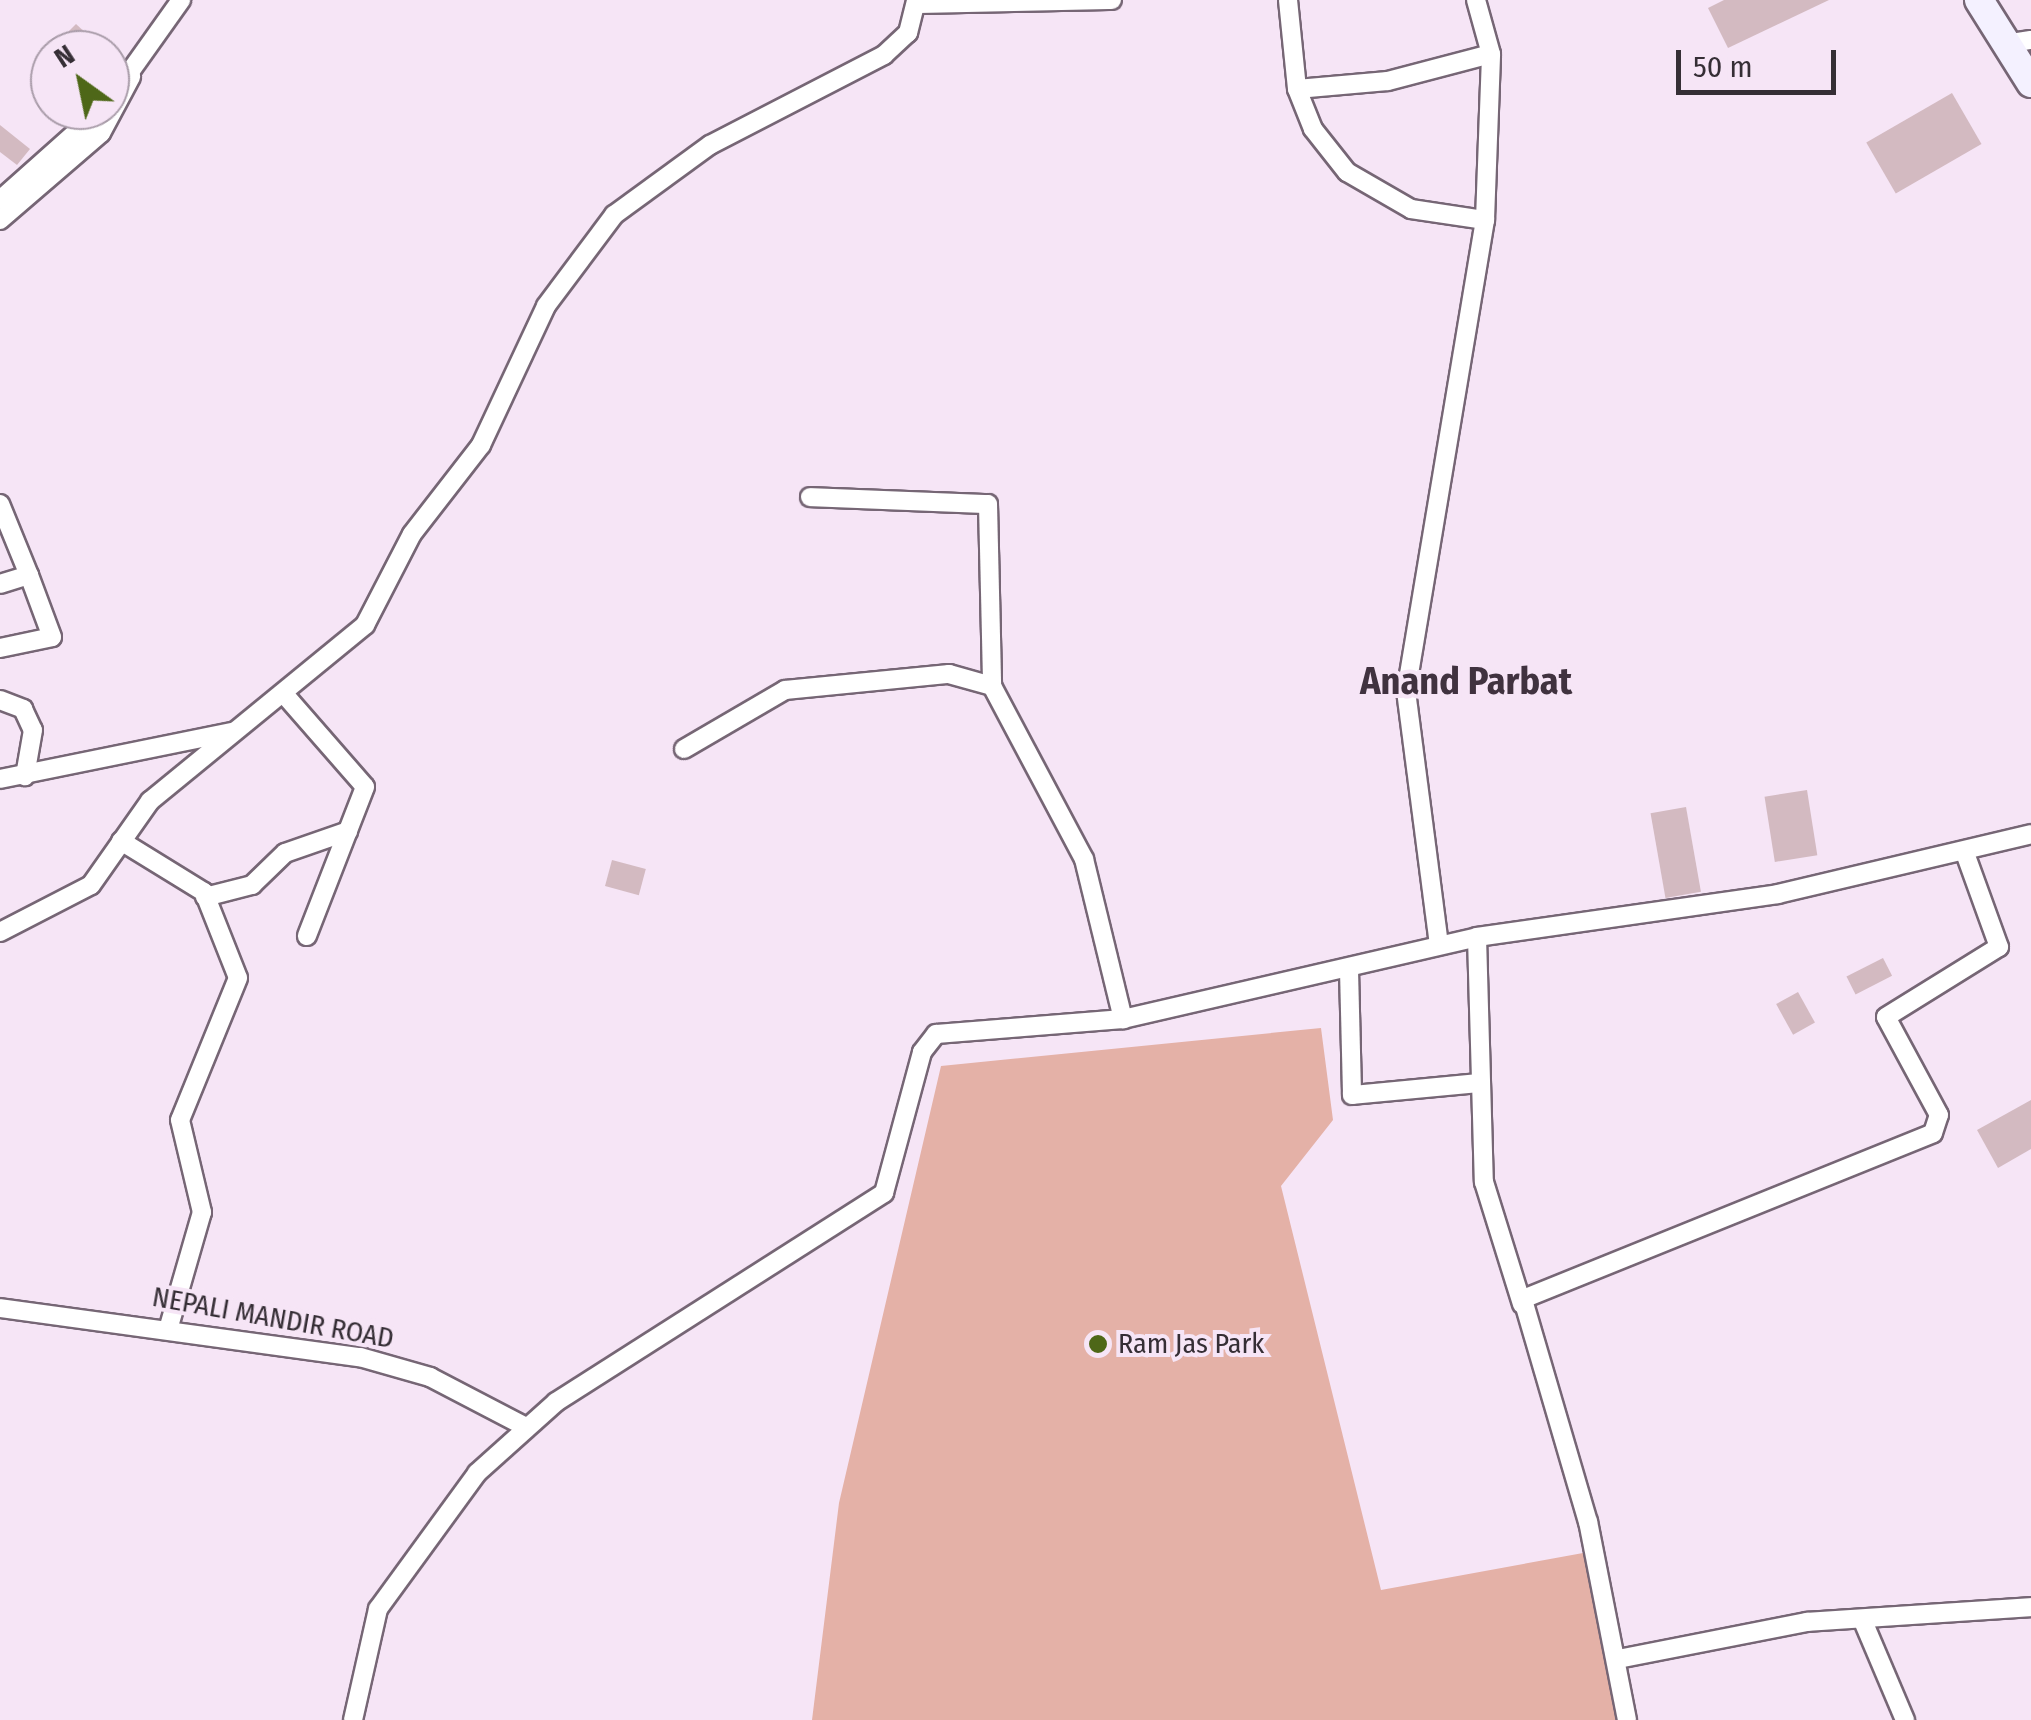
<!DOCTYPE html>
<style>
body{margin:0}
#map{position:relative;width:2031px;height:1720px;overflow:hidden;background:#f6e5f6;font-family:"Fira Sans Condensed",sans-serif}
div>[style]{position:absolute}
.green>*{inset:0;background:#e4b1a7}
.building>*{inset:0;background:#d3bac1;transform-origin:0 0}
.roads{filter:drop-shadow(2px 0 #766675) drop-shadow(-2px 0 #766675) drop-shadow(0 2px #766675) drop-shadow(0 -2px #766675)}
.street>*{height:18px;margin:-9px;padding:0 9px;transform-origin:9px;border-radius:9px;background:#fff}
.secondary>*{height:28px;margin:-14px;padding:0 14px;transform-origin:14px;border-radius:14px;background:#f4f1ff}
.dots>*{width:28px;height:28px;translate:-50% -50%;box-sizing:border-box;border:5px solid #f6e5f6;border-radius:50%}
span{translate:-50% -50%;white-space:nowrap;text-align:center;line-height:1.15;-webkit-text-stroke:8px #f6e5f6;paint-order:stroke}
.street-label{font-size:28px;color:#352e35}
.poi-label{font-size:28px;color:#352e35}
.left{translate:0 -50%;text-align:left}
.district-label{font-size:38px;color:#40323f;font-weight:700}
.north{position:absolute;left:30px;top:30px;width:100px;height:100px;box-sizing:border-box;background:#f6e5f6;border:2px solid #a99ca9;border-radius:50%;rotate:327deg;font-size:28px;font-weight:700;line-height:40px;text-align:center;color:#352e35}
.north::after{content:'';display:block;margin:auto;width:35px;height:45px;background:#4e6718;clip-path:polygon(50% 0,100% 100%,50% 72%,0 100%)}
.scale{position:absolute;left:1676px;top:50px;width:160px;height:45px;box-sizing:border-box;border:5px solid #352e35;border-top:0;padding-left:12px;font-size:30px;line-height:35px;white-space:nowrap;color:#352e35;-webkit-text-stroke:8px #f6e5f6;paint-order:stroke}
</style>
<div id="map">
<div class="green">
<i style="clip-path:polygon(1321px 1028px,1333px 1120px,1281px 1186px,1381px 1590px,1594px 1551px,1622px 1720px,812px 1720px,839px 1503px,941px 1066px)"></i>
</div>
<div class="building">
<i style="clip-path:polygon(1724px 0,1829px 0,1728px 48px,1708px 8px)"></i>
<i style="clip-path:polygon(76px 24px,89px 36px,67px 50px,58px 42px)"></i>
<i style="left:1952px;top:93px;width:59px;height:99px;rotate:60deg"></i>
<i style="clip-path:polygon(0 125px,30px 149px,17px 165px,0 152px)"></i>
<i style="left:1807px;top:790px;width:66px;height:43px;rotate:81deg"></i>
<i style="left:1686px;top:807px;width:86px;height:36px;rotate:80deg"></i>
<i style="left:612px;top:860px;width:35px;height:27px;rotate:15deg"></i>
<i style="left:1883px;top:958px;width:20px;height:41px;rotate:63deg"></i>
<i style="left:1798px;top:992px;width:35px;height:25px;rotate:61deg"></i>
<i style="clip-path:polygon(2031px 1100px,2031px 1149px,1998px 1168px,1977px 1130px)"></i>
</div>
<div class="roads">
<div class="street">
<i style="left:1288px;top:0;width:89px;rotate:84.2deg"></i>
<i style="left:1297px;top:89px;width:43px;rotate:68.2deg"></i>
<i style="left:1313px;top:129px;width:55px;rotate:51.7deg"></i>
<i style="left:1347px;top:172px;width:74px;rotate:30deg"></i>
<i style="left:1411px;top:209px;width:75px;rotate:8.5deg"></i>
<i style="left:916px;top:4px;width:196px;rotate:-1.2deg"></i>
<i style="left:2005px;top:44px;width:26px;rotate:-9deg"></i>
<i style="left:1297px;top:89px;width:91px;rotate:-5deg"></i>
<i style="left:1388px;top:81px;width:106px;rotate:-14.7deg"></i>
<i style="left:110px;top:100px;width:123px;rotate:-54.6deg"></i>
<i style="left:0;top:200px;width:135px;rotate:-41.7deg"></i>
<i style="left:0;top:220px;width:133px;rotate:-40.7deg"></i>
<i style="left:101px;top:133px;width:64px;rotate:-61.8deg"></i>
<i style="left:810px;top:497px;width:178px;rotate:2.3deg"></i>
<i style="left:988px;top:504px;width:182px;rotate:88.7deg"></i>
<i style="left:0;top:504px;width:77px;rotate:67.8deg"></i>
<i style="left:29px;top:575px;width:30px;rotate:163deg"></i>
<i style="left:0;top:648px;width:53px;rotate:-11.9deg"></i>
<i style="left:52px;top:637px;width:66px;rotate:-110.4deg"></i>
<i style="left:284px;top:694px;width:123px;rotate:48.9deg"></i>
<i style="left:365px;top:787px;width:160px;rotate:111.3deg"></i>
<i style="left:0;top:700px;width:25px;rotate:21deg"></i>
<i style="left:23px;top:709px;width:23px;rotate:65deg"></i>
<i style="left:33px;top:730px;width:47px;rotate:99.9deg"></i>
<i style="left:684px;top:749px;width:117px;rotate:-30.3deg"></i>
<i style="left:785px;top:690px;width:165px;rotate:-5.6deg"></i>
<i style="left:949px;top:674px;width:45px;rotate:15.6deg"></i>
<i style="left:992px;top:686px;width:196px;rotate:62deg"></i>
<i style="left:1084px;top:859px;width:165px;rotate:76.3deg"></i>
<i style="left:0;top:779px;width:237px;rotate:-11.5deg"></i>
<i style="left:121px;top:841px;width:97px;rotate:31.6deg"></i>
<i style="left:204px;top:892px;width:92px;rotate:68.4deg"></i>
<i style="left:238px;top:978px;width:153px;rotate:112.2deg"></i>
<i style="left:180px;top:1120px;width:95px;rotate:76.6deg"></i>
<i style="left:202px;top:1212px;width:119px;rotate:106.1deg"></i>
<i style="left:205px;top:897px;width:49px;rotate:-14.3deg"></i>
<i style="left:252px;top:885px;width:46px;rotate:-44.1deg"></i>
<i style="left:285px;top:853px;width:67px;rotate:-19.2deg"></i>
<i style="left:0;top:932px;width:102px;rotate:-27.3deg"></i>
<i style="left:91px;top:885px;width:103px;rotate:-54.9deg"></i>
<i style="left:150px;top:801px;width:278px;rotate:-39.3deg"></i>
<i style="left:365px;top:625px;width:102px;rotate:-62.7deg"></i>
<i style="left:412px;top:534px;width:113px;rotate:-52.2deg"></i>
<i style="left:481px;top:445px;width:153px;rotate:-64.9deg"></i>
<i style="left:546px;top:306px;width:114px;rotate:-53.2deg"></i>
<i style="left:614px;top:215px;width:119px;rotate:-36.1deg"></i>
<i style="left:710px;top:145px;width:196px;rotate:-27.3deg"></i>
<i style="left:884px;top:55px;width:33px;rotate:-43deg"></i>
<i style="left:908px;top:33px;width:34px;rotate:-76deg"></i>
<i style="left:1477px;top:937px;width:245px;rotate:88.4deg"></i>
<i style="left:1484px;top:1182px;width:128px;rotate:72.7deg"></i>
<i style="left:1439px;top:945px;width:255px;rotate:-97.4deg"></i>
<i style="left:1406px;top:692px;width:479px;rotate:-80.5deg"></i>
<i style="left:1485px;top:220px;width:166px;rotate:-87.9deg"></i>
<i style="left:1491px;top:54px;width:56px;rotate:-105.5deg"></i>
<i style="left:1349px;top:970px;width:125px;rotate:88.6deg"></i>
<i style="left:1352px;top:1095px;width:129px;rotate:-5.4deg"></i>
<i style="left:0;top:1308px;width:363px;rotate:7.8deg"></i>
<i style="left:360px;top:1357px;width:73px;rotate:15.9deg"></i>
<i style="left:430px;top:1377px;width:106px;rotate:27.5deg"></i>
<i style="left:1863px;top:1621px;width:108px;rotate:67deg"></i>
<i style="left:1618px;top:1659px;width:193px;rotate:-11.1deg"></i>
<i style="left:1807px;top:1622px;width:225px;rotate:-3.8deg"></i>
<i style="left:353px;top:1720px;width:114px;rotate:-77.3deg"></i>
<i style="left:378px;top:1609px;width:168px;rotate:-53.9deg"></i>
<i style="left:477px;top:1473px;width:106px;rotate:-41.9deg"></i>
<i style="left:556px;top:1402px;width:389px;rotate:-32.5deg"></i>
<i style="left:884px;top:1193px;width:146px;rotate:-74.9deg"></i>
<i style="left:922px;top:1052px;width:23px;rotate:-52deg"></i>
<i style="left:936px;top:1034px;width:188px;rotate:-4.6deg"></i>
<i style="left:1123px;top:1019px;width:363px;rotate:-13deg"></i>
<i style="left:1477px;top:937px;width:304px;rotate:-8.1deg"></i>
<i style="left:1778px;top:894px;width:260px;rotate:-13.3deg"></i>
<i style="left:1627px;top:1720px;width:202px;rotate:-101.1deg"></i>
<i style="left:1588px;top:1522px;width:232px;rotate:-106.3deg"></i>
<i style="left:1523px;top:1299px;width:442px;rotate:-22deg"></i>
<i style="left:1933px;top:1133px;width:19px;rotate:-72deg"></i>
<i style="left:1939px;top:1115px;width:111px;rotate:-118.4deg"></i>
<i style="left:1886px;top:1017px;width:133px;rotate:-31.8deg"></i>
<i style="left:1999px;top:947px;width:97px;rotate:-109.9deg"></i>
</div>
<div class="secondary">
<i style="left:1979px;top:0;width:98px;rotate:57.9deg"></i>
</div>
</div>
<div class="dots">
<i style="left:1098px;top:1344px;background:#4e6718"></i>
</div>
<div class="street-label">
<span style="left:273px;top:1318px;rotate:10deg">NEPALI MANDIR ROAD</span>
</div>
<div class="poi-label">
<span class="left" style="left:1118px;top:1344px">Ram Jas Park</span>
</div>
<div class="district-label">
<span style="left:1466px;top:682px">Anand Parbat</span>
</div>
<div class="north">N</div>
<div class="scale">50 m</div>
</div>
